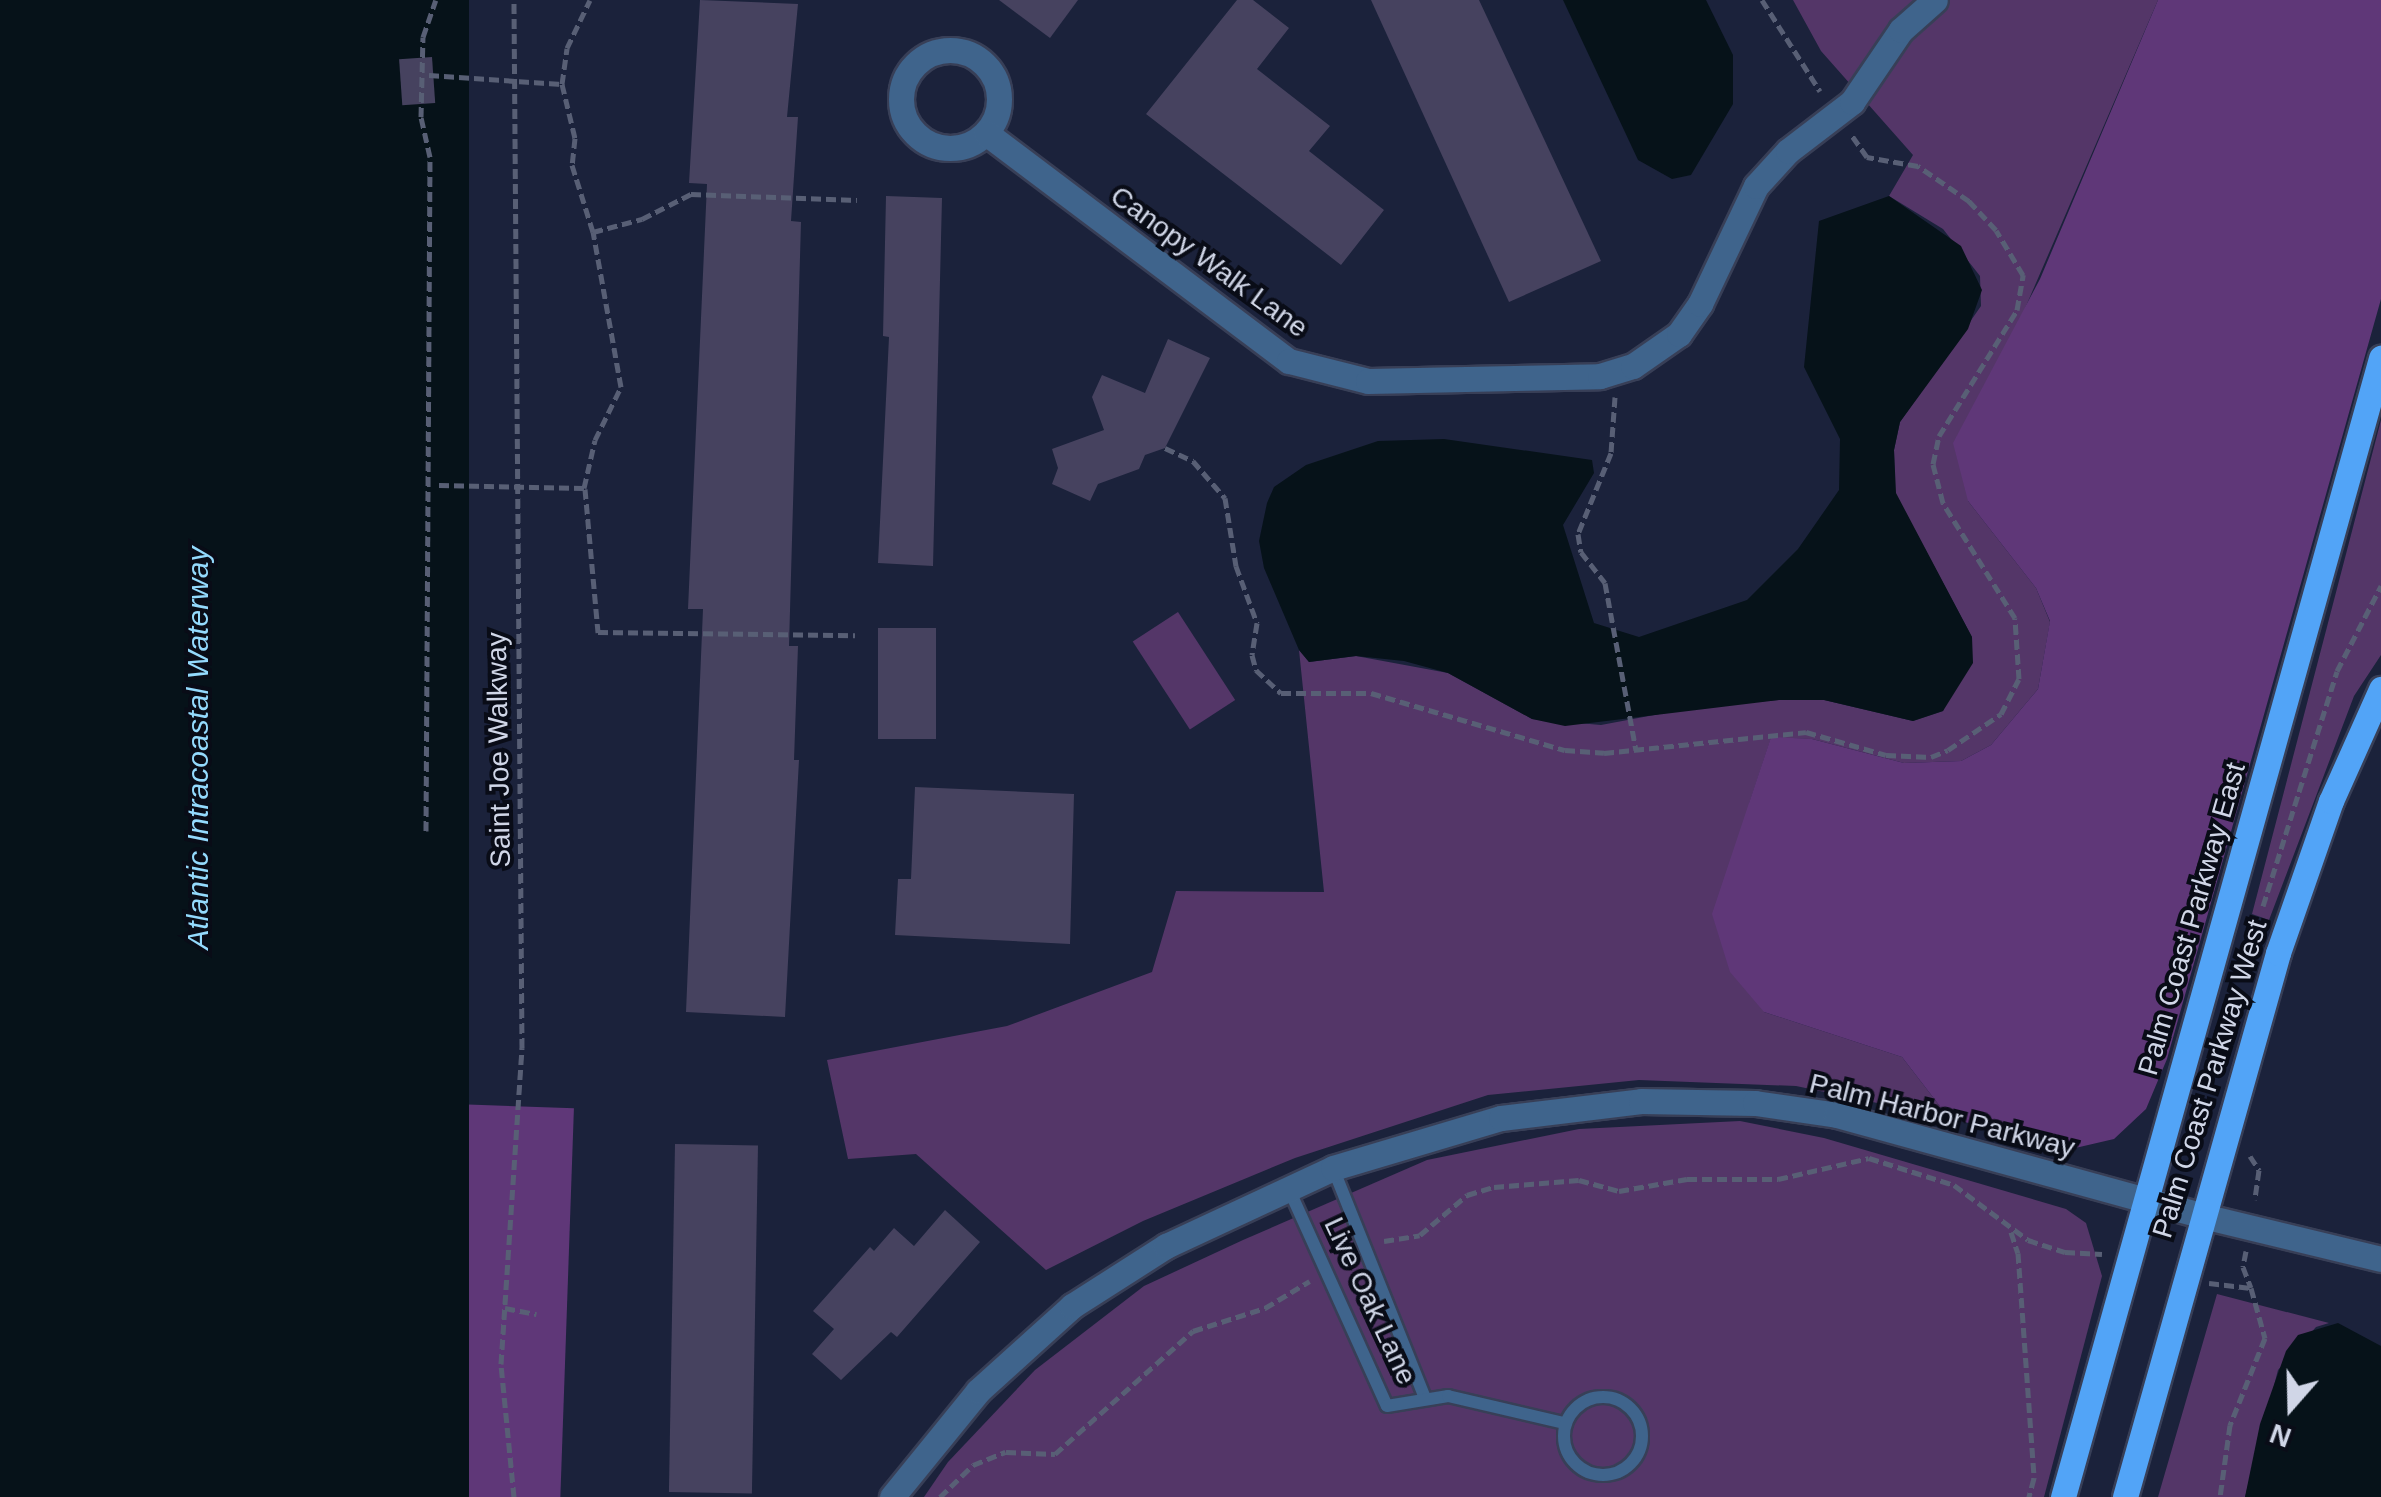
<!DOCTYPE html>
<style>
body{margin:0}
#map{position:relative;width:2381px;height:1497px;overflow:hidden;background:#1b223b;font-family:Helvetica,sans-serif}
div>[style]{position:absolute}
.green>*{inset:0;background:#543668;transform-origin:0 0}
.forest>*{inset:0;background:#5f3778;transform-origin:0 0}
.water>*{inset:0;background:#061219;transform-origin:0 0}
.building>*{inset:0;background:#46425f;transform-origin:0 0}
.path>*{height:5px;margin-top:-2.5px;transform-origin:0;background:repeating-linear-gradient(90deg,#585f75 0 10px,transparent 0 15px)}
.roads{filter:drop-shadow(2px 0 #383f57) drop-shadow(-2px 0 #383f57) drop-shadow(0 2px #383f57) drop-shadow(0 -2px #383f57)}
.service>*{height:12px;margin:-6px;padding:0 6px;transform-origin:6px;border-radius:6px;background:#3f648c}
.service>.ring{margin:-6px;padding:0;box-sizing:content-box;background:none;border:12px solid #3f648c;border-radius:50%}
.minor>*{height:25px;margin:-12.5px;padding:0 12.5px;transform-origin:12.5px;border-radius:12.5px;background:#3f648c}
.minor>.ring{margin:-12.5px;padding:0;box-sizing:content-box;background:none;border:25px solid #3f648c;border-radius:50%}
.tertiary>*{height:25px;margin:-12.5px;padding:0 12.5px;transform-origin:12.5px;border-radius:12.5px;background:#3f648c}
.primary>*{height:25px;margin:-12.5px;padding:0 12.5px;transform-origin:12.5px;border-radius:12.5px;background:#52a4f7}
span{translate:-50% -50%;white-space:nowrap;text-align:center;line-height:1.15;-webkit-text-stroke:8px #090c17;paint-order:stroke}
.street-label{font-size:28px;color:#d0d6e7}
.water-label{font-size:30px;color:#94dafd;font-style:italic}
.north{position:absolute;left:2241px;top:1357px;width:100px;height:100px;-webkit-text-stroke:8px #090c17;paint-order:stroke;rotate:200deg;font-size:28px;font-weight:700;line-height:40px;text-align:center;color:#d0d6e7}
.north::after{content:'';display:block;margin:auto;width:35px;height:45px;background:#d0d6e7;clip-path:polygon(50% 0,100% 100%,50% 72%,0 100%)}
</style>
<div id="map">
<div class="green">
<i style="clip-path:polygon(1793px 0,2158px 0,2014px 334px,1968px 501px,2036px 588px,2050px 622px,2038px 689px,1991px 745px,1961px 761px,1904px 763px,1812px 739px,1771px 738px,1749px 804px,1764px 1012px,1902px 1057px,1949px 1118px,1796px 1086px,1639px 1080px,1488px 1095px,1295px 1158px,1143px 1221px,1046px 1270px,916px 1154px,848px 1159px,827px 1060px,1007px 1026px,1152px 972px,1176px 891px,1324px 892px,1299px 650px,1309px 662px,1356px 656px,1448px 673px,1532px 719px,1601px 725px,1702px 706px,1779px 700px,1824px 700px,1913px 721px,1943px 711px,1972px 637px,1895px 493px,1894px 450px,1900px 422px,1981px 306px,1980px 276px,1943px 229px,1889px 196px,1913px 155px,1821px 51px)"></i>
<i style="clip-path:polygon(2381px 420px,2381px 655px,2354px 696px,2269px 920px,2252px 914px)"></i>
<i style="left:1178px;top:612px;width:105px;height:54px;rotate:57deg"></i>
<i style="clip-path:polygon(1740px 1121px,1824px 1138px,2066px 1209px,2086px 1223px,2102px 1276px,2044px 1497px,924px 1497px,948px 1462px,1035px 1370px,1144px 1286px,1243px 1240px,1427px 1160px,1579px 1129px)"></i>
<i style="clip-path:polygon(2217px 1294px,2329px 1323px,2316px 1327px,2278px 1370px,2245px 1497px,2158px 1497px)"></i>
</div>
<div class="forest">
<i style="clip-path:polygon(2158px 0,2381px 0,2381px 299px,2167px 1059px,2146px 1109px,2114px 1139px,2071px 1149px,1949px 1118px,1902px 1057px,1764px 1012px,1730px 972px,1712px 914px,1771px 737px,1812px 739px,1904px 763px,1961px 761px,1991px 745px,2038px 689px,2050px 621px,2036px 588px,1968px 501px,1953px 443px,2040px 279px)"></i>
<i style="left:454px;top:1104px;width:120px;height:393px;rotate:2deg"></i>
</div>
<div class="water">
<i style="left:0;top:0;width:469px;height:1497px"></i>
<i style="clip-path:polygon(1563px 0,1706px 0,1733px 55px,1733px 104px,1691px 175px,1672px 179px,1638px 160px)"></i>
<i style="clip-path:polygon(1889px 196px,1961px 246px,1982px 290px,1968px 329px,1900px 422px,1894px 450px,1896px 493px,1972px 637px,1973px 663px,1943px 711px,1913px 721px,1824px 700px,1779px 700px,1565px 726px,1532px 719px,1448px 673px,1404px 661px,1356px 656px,1309px 662px,1299px 650px,1264px 568px,1259px 541px,1267px 503px,1274px 487px,1306px 465px,1378px 441px,1444px 439px,1592px 460px,1594px 473px,1563px 525px,1594px 623px,1639px 637px,1747px 600px,1798px 549px,1839px 490px,1840px 439px,1804px 367px,1819px 221px)"></i>
<i style="clip-path:polygon(2338px 1323px,2381px 1346px,2381px 1497px,2245px 1497px,2260px 1424px,2286px 1351px,2298px 1335px)"></i>
</div>
<div class="building">
<i style="clip-path:polygon(700px 0,798px 4px,787px 117px,798px 117px,791px 221px,801px 222px,789px 646px,798px 646px,794px 760px,799px 760px,785px 1017px,686px 1012px,703px 609px,688px 609px,707px 184px,689px 183px)"></i>
<i style="clip-path:polygon(999px 0,1078px 0,1050px 38px)"></i>
<i style="clip-path:polygon(1237px 0,1253px 0,1289px 28px,1257px 69px,1330px 126px,1309px 151px,1384px 210px,1341px 265px,1146px 114px)"></i>
<i style="clip-path:polygon(1371px 0,1479px 0,1601px 261px,1509px 302px)"></i>
<i style="left:432px;top:57px;width:46px;height:33px;rotate:86deg"></i>
<i style="clip-path:polygon(886px 196px,942px 198px,933px 566px,878px 563px,889px 337px,883px 336px)"></i>
<i style="clip-path:polygon(1168px 339px,1210px 358px,1165px 448px,1145px 455px,1139px 469px,1098px 484px,1090px 501px,1052px 484px,1058px 468px,1052px 449px,1104px 430px,1092px 397px,1102px 375px,1145px 393px)"></i>
<i style="left:878px;top:628px;width:58px;height:111px"></i>
<i style="clip-path:polygon(915px 787px,1074px 794px,1070px 944px,895px 935px,898px 879px,911px 879px)"></i>
<i style="left:675px;top:1144px;width:83px;height:348px;rotate:1deg"></i>
<i style="clip-path:polygon(945px 1210px,980px 1242px,897px 1337px,891px 1332px,841px 1380px,812px 1354px,834px 1329px,813px 1311px,870px 1247px,874px 1251px,894px 1228px,914px 1246px)"></i>
</div>
<div class="path">
<i style="left:1762px;top:0;width:108px;rotate:57.5deg"></i>
<i style="left:429px;top:75px;width:133px;rotate:3.9deg"></i>
<i style="left:562px;top:84px;width:56px;rotate:76.5deg"></i>
<i style="left:575px;top:138px;width:27px;rotate:96deg"></i>
<i style="left:572px;top:165px;width:70px;rotate:72.6deg"></i>
<i style="left:562px;top:84px;width:36px;rotate:-82deg"></i>
<i style="left:567px;top:48px;width:53px;rotate:-64.4deg"></i>
<i style="left:1615px;top:397px;width:56px;rotate:94.1deg"></i>
<i style="left:1611px;top:453px;width:87px;rotate:112.2deg"></i>
<i style="left:1578px;top:534px;width:18px;rotate:81deg"></i>
<i style="left:1581px;top:552px;width:39px;rotate:52deg"></i>
<i style="left:1605px;top:583px;width:170px;rotate:79.5deg"></i>
<i style="left:1165px;top:448px;width:31px;rotate:25deg"></i>
<i style="left:1193px;top:461px;width:49px;rotate:49.1deg"></i>
<i style="left:1225px;top:498px;width:69px;rotate:80.8deg"></i>
<i style="left:1236px;top:566px;width:61px;rotate:69.8deg"></i>
<i style="left:1257px;top:623px;width:32px;rotate:99deg"></i>
<i style="left:1252px;top:655px;width:16px;rotate:75deg"></i>
<i style="left:1256px;top:670px;width:34px;rotate:43deg"></i>
<i style="left:1281px;top:693px;width:90px"></i>
<i style="left:1371px;top:693px;width:202px;rotate:16.4deg"></i>
<i style="left:1565px;top:750px;width:39px;rotate:4deg"></i>
<i style="left:1604px;top:753px;width:203px;rotate:-5.9deg"></i>
<i style="left:1806px;top:732px;width:83px;rotate:16deg"></i>
<i style="left:1886px;top:755px;width:45px;rotate:2.5deg"></i>
<i style="left:1931px;top:757px;width:18px;rotate:-22deg"></i>
<i style="left:1948px;top:750px;width:64px;rotate:-34.2deg"></i>
<i style="left:2001px;top:714px;width:39px;rotate:-63deg"></i>
<i style="left:2019px;top:679px;width:61px;rotate:-93.8deg"></i>
<i style="left:2015px;top:618px;width:136px;rotate:-122.1deg"></i>
<i style="left:1943px;top:503px;width:40px;rotate:-104.4deg"></i>
<i style="left:1933px;top:464px;width:29px;rotate:-78deg"></i>
<i style="left:1939px;top:436px;width:148px;rotate:-58.2deg"></i>
<i style="left:2017px;top:310px;width:36px;rotate:-80deg"></i>
<i style="left:2023px;top:275px;width:52px;rotate:-121deg"></i>
<i style="left:1996px;top:230px;width:40px;rotate:-133deg"></i>
<i style="left:1969px;top:201px;width:62px;rotate:-145.5deg"></i>
<i style="left:1918px;top:166px;width:52px;rotate:-170deg"></i>
<i style="left:1867px;top:157px;width:29px;rotate:-125deg"></i>
<i style="left:439px;top:485px;width:145px;rotate:1.2deg"></i>
<i style="left:584px;top:488px;width:49px;rotate:-77.1deg"></i>
<i style="left:595px;top:440px;width:59px;rotate:-63.9deg"></i>
<i style="left:621px;top:387px;width:158px;rotate:-100.2deg"></i>
<i style="left:593px;top:232px;width:51px;rotate:-14.9deg"></i>
<i style="left:642px;top:219px;width:55px;rotate:-27deg"></i>
<i style="left:691px;top:194px;width:166px;rotate:2.1deg"></i>
<i style="left:585px;top:489px;width:144px;rotate:84.8deg"></i>
<i style="left:598px;top:632px;width:257px;rotate:0.7deg"></i>
<i style="left:426px;top:831px;width:674px;rotate:-89.66deg"></i>
<i style="left:430px;top:157px;width:41px;rotate:-102.7deg"></i>
<i style="left:421px;top:117px;width:80px;rotate:-88.6deg"></i>
<i style="left:423px;top:37px;width:39px;rotate:-71deg"></i>
<i style="left:2263px;top:906px;width:246px;rotate:-72.5deg"></i>
<i style="left:2337px;top:671px;width:96px;rotate:-62.6deg"></i>
<i style="left:2250px;top:1156px;width:17px;rotate:57deg"></i>
<i style="left:2259px;top:1170px;width:30px;rotate:98deg"></i>
<i style="left:2011px;top:1232px;width:22px;rotate:72deg"></i>
<i style="left:2018px;top:1253px;width:226px;rotate:85.9deg"></i>
<i style="left:2034px;top:1478px;width:20px;rotate:105deg"></i>
<i style="left:1384px;top:1241px;width:36px;rotate:-9deg"></i>
<i style="left:1420px;top:1235px;width:62px;rotate:-40.4deg"></i>
<i style="left:1467px;top:1195px;width:28px;rotate:-17deg"></i>
<i style="left:1494px;top:1187px;width:85px;rotate:-4.7deg"></i>
<i style="left:1579px;top:1180px;width:41px;rotate:15.4deg"></i>
<i style="left:1619px;top:1191px;width:69px;rotate:-10deg"></i>
<i style="left:1687px;top:1179px;width:91px"></i>
<i style="left:1778px;top:1179px;width:93px;rotate:-13deg"></i>
<i style="left:1869px;top:1158px;width:89px;rotate:17.6deg"></i>
<i style="left:1954px;top:1185px;width:92px;rotate:36.6deg"></i>
<i style="left:2028px;top:1240px;width:39px;rotate:18deg"></i>
<i style="left:2065px;top:1252px;width:37px;rotate:3deg"></i>
<i style="left:2246px;top:1251px;width:16px;rotate:101deg"></i>
<i style="left:2243px;top:1267px;width:22px;rotate:69deg"></i>
<i style="left:2209px;top:1283px;width:42px;rotate:6.8deg"></i>
<i style="left:2251px;top:1288px;width:52px;rotate:74.4deg"></i>
<i style="left:2265px;top:1338px;width:94px;rotate:111.9deg"></i>
<i style="left:2230px;top:1425px;width:73px;rotate:97.9deg"></i>
<i style="left:505px;top:1308px;width:32px;rotate:11deg"></i>
<i style="left:514px;top:1497px;width:134px;rotate:-95.6deg"></i>
<i style="left:501px;top:1364px;width:317px;rotate:-86.2deg"></i>
<i style="left:522px;top:1048px;width:1048px;rotate:-90.44deg"></i>
<i style="left:940px;top:1497px;width:46px;rotate:-44.1deg"></i>
<i style="left:973px;top:1465px;width:35px;rotate:-22deg"></i>
<i style="left:1006px;top:1452px;width:49px;rotate:2.3deg"></i>
<i style="left:1055px;top:1454px;width:185px;rotate:-41.7deg"></i>
<i style="left:1193px;top:1331px;width:76px;rotate:-17.7deg"></i>
<i style="left:1265px;top:1308px;width:52px;rotate:-31deg"></i>
</div>
<div class="roads">
<div class="service">
<i style="left:1333px;top:1168px;width:245px;rotate:68.2deg"></i>
<i style="left:1288px;top:1187px;width:240px;rotate:65.7deg"></i>
<i style="left:1387px;top:1406px;width:62px;rotate:-9.3deg"></i>
<i style="left:1448px;top:1396px;width:119px;rotate:13.1deg"></i>
<i class="ring" style="left:1564px;top:1397px;width:66px;height:66px"></i>
</div>
<div class="minor">
<i class="ring" style="left:901px;top:50px;width:73px;height:73px"></i>
<i style="left:986px;top:133px;width:379px;rotate:37deg"></i>
<i style="left:1289px;top:361px;width:81px;rotate:14.2deg"></i>
<i style="left:1368px;top:381px;width:232px;rotate:-1.2deg"></i>
<i style="left:1600px;top:376px;width:34px;rotate:-17deg"></i>
<i style="left:1633px;top:366px;width:56px;rotate:-34.8deg"></i>
<i style="left:1679px;top:334px;width:37px;rotate:-55deg"></i>
<i style="left:1700px;top:304px;width:131px;rotate:-64.6deg"></i>
<i style="left:1756px;top:186px;width:47px;rotate:-47.6deg"></i>
<i style="left:1788px;top:151px;width:81px;rotate:-37.4deg"></i>
<i style="left:1852px;top:102px;width:87px;rotate:-55.8deg"></i>
<i style="left:1901px;top:30px;width:45px;rotate:-41.4deg"></i>
<i style="left:2199px;top:1215px;width:187px;rotate:13.6deg"></i>
</div>
<div class="tertiary">
<i style="left:892px;top:1497px;width:136px;rotate:-50.9deg"></i>
<i style="left:978px;top:1391px;width:127px;rotate:-42.1deg"></i>
<i style="left:1072px;top:1306px;width:112px;rotate:-32.6deg"></i>
<i style="left:1166px;top:1246px;width:184px;rotate:-25deg"></i>
<i style="left:1333px;top:1168px;width:175px;rotate:-16.6deg"></i>
<i style="left:1501px;top:1118px;width:141px;rotate:-6.9deg"></i>
<i style="left:1641px;top:1101px;width:114px;rotate:1deg"></i>
<i style="left:1755px;top:1103px;width:83px;rotate:8.3deg"></i>
<i style="left:1837px;top:1115px;width:376px;rotate:15.4deg"></i>
</div>
<div class="primary">
<i style="left:2063px;top:1497px;width:1183px;rotate:-74.4deg"></i>
<i style="left:2125px;top:1497px;width:565px;rotate:-74.29deg"></i>
<i style="left:2278px;top:953px;width:161px;rotate:-70.8deg"></i>
<i style="left:2331px;top:801px;width:123px;rotate:-65.9deg"></i>
</div>
</div>
<div class="street-label">
<span style="left:1209px;top:262px;rotate:36deg">Canopy Walk Lane</span>
<span style="left:499px;top:750px;rotate:-91deg">Saint Joe Walkway</span>
<span style="left:2192px;top:919px;rotate:-74deg">Palm Coast Parkway East</span>
<span style="left:2210px;top:1079px;rotate:-73deg">Palm Coast Parkway West</span>
<span style="left:1942px;top:1116px;rotate:14deg">Palm Harbor Parkway</span>
<span style="left:1370px;top:1301px;rotate:65deg">Live Oak Lane</span>
</div>
<div class="water-label">
<span style="left:198px;top:748px;rotate:-90deg">Atlantic Intracoastal Waterway</span>
</div>
<div class="north">N</div>
</div>
